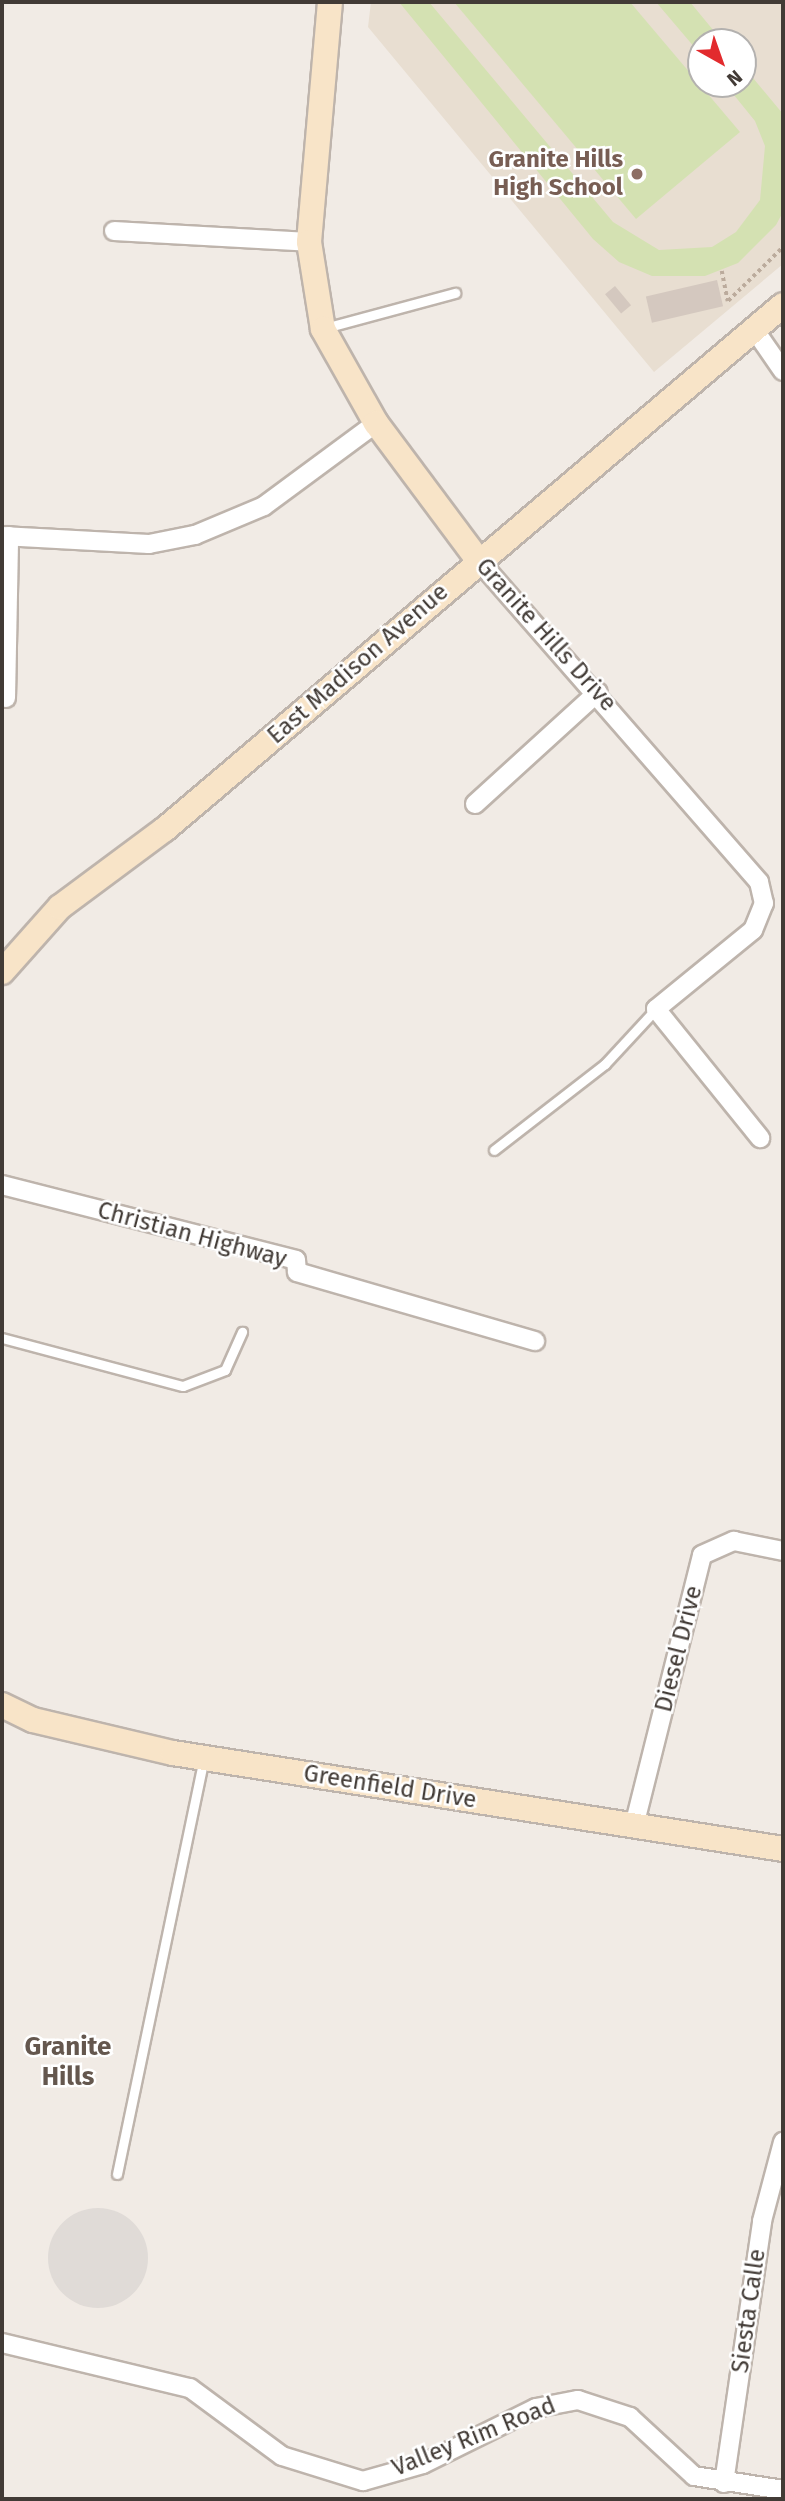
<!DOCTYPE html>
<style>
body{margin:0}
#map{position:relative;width:785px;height:2501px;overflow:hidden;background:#f1ebe5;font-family:"Fira Sans",sans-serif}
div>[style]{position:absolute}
.industrial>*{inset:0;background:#e0dbd7}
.round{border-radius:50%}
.education>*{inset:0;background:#e8ded1}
.green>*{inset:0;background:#d4e1b2}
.building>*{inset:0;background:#d4c8bf;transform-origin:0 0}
.path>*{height:3.5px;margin-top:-1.75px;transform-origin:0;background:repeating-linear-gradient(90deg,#bbab9c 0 3.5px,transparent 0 7px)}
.roads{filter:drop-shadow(2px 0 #beb4ac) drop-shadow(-2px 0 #beb4ac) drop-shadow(0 2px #beb4ac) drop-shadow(0 -2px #beb4ac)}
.lane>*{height:9px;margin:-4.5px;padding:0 4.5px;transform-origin:4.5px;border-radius:4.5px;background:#fff}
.street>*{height:18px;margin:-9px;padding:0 9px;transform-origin:9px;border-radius:9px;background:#fff}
.secondary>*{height:24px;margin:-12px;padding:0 12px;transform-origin:12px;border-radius:12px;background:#f8e4c8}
.dots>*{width:19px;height:19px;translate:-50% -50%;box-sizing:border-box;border:4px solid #fff;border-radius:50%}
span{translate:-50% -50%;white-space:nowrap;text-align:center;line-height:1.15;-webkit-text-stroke:5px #fff;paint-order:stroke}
.education-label{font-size:24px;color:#785e54;font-weight:700}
.right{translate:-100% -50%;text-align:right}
.street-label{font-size:24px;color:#423b36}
.neighbourhood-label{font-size:26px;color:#64574e;font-weight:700}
.frame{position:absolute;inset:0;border:4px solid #423b36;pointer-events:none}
.north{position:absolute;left:687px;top:28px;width:70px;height:70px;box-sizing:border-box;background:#fff;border:2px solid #b3b1af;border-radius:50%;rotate:140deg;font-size:19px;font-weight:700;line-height:28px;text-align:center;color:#423b36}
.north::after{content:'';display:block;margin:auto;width:24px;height:32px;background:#e22b2e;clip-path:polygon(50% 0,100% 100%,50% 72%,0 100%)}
</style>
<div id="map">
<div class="industrial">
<i class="round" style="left:48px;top:2208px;width:100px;height:100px"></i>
</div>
<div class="education">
<i style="clip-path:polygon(evenodd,371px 2px,783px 2px,783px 264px,654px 372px,368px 27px,371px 2px,701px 42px,743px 42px,743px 84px,701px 84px,701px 42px)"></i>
</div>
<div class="green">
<i style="clip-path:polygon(399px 2px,429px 2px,613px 222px,659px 250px,712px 247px,736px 232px,760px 200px,765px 146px,755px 121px,725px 84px,743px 84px,743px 66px,783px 114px,783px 212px,776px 225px,738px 263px,705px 276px,652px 276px,619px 262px,593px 239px)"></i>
<i style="clip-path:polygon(454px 2px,630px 2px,740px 132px,636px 219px)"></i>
<i style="clip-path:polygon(656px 2px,690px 2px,723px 42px,701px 42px,701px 55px)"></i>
</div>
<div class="building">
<i style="left:717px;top:280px;width:27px;height:73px;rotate:77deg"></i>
<i style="left:615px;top:286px;width:25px;height:13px;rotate:50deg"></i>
</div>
<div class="path">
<i style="left:722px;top:271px;width:31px;rotate:79deg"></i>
<i style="left:728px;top:301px;width:77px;rotate:-44.5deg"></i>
</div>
<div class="roads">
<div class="lane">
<i style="left:325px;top:328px;width:135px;rotate:-15.1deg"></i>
<i style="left:494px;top:1150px;width:140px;rotate:-37.8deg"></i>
<i style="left:605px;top:1064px;width:75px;rotate:-47.2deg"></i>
<i style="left:2px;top:1338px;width:187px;rotate:14.9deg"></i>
<i style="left:183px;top:1386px;width:45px;rotate:-20.9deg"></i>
<i style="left:225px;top:1370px;width:42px;rotate:-65.9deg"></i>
<i style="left:117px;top:2174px;width:424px;rotate:-78.2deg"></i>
</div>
<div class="street">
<i style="left:114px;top:231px;width:195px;rotate:3.2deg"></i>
<i style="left:754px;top:329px;width:51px;rotate:55.4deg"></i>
<i style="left:2px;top:536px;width:147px;rotate:3.1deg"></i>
<i style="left:149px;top:544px;width:47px;rotate:-11.1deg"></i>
<i style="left:195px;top:535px;width:75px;rotate:-22.8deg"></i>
<i style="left:264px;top:506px;width:139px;rotate:-36.5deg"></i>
<i style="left:479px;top:561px;width:426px;rotate:48.9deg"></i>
<i style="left:759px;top:882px;width:22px;rotate:77deg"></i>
<i style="left:764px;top:903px;width:29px;rotate:112deg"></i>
<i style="left:753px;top:930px;width:125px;rotate:140.8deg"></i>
<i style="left:656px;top:1009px;width:166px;rotate:51.1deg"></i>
<i style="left:6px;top:698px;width:162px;rotate:-88.9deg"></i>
<i style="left:475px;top:804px;width:166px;rotate:-42.3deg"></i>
<i style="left:2px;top:1185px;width:303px;rotate:14.3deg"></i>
<i style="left:296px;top:1260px;width:12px;rotate:85deg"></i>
<i style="left:297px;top:1272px;width:248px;rotate:16.2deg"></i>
<i style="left:634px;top:1826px;width:279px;rotate:-75.9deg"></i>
<i style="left:702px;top:1555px;width:35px;rotate:-24deg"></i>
<i style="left:734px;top:1541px;width:50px;rotate:11.5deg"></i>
<i style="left:2px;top:2343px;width:193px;rotate:13.5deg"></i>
<i style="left:190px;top:2388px;width:114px;rotate:36.5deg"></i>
<i style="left:282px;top:2456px;width:85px;rotate:17.2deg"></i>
<i style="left:363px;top:2481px;width:62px;rotate:-15.8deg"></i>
<i style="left:423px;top:2464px;width:126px;rotate:-26.4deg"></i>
<i style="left:536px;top:2408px;width:43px;rotate:-10.8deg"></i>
<i style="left:578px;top:2400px;width:55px;rotate:18.1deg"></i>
<i style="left:630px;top:2417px;width:87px;rotate:42.7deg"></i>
<i style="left:694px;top:2476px;width:90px;rotate:8.9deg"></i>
<i style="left:724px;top:2483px;width:265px;rotate:-81.7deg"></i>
<i style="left:762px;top:2221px;width:82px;rotate:-75.1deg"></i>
</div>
<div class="secondary">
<i style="left:330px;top:2px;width:241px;rotate:95deg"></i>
<i style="left:309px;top:242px;width:88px;rotate:80.9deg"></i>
<i style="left:323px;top:329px;width:108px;rotate:60.6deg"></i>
<i style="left:376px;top:423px;width:172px;rotate:53.3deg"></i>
<i style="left:2px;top:972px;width:87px;rotate:-48.3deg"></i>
<i style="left:60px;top:907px;width:131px;rotate:-36.6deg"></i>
<i style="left:165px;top:829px;width:810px;rotate:-40.29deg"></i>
<i style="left:2px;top:1705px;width:34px;rotate:26deg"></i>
<i style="left:33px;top:1720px;width:144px;rotate:13.3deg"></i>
<i style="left:173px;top:1753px;width:618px;rotate:8.94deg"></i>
</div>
</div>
<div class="dots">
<i style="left:637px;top:174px;background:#8d6e63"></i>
</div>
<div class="education-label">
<span class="right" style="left:623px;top:174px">Granite Hills<br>High School</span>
</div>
<div class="street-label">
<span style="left:546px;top:635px;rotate:48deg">Granite Hills Drive</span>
<span style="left:358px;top:664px;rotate:-41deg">East Madison Avenue</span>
<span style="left:192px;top:1235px;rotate:15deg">Christian Highway</span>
<span style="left:679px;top:1649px;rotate:-76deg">Diesel Drive</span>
<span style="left:390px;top:1787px;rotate:9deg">Greenfield Drive</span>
<span style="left:749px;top:2311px;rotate:-82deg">Siesta Calle</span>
<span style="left:474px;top:2437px;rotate:-22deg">Valley Rim Road</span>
</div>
<div class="neighbourhood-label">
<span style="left:68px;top:2062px">Granite<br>Hills</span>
</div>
<div class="frame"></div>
<div class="north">N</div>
</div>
